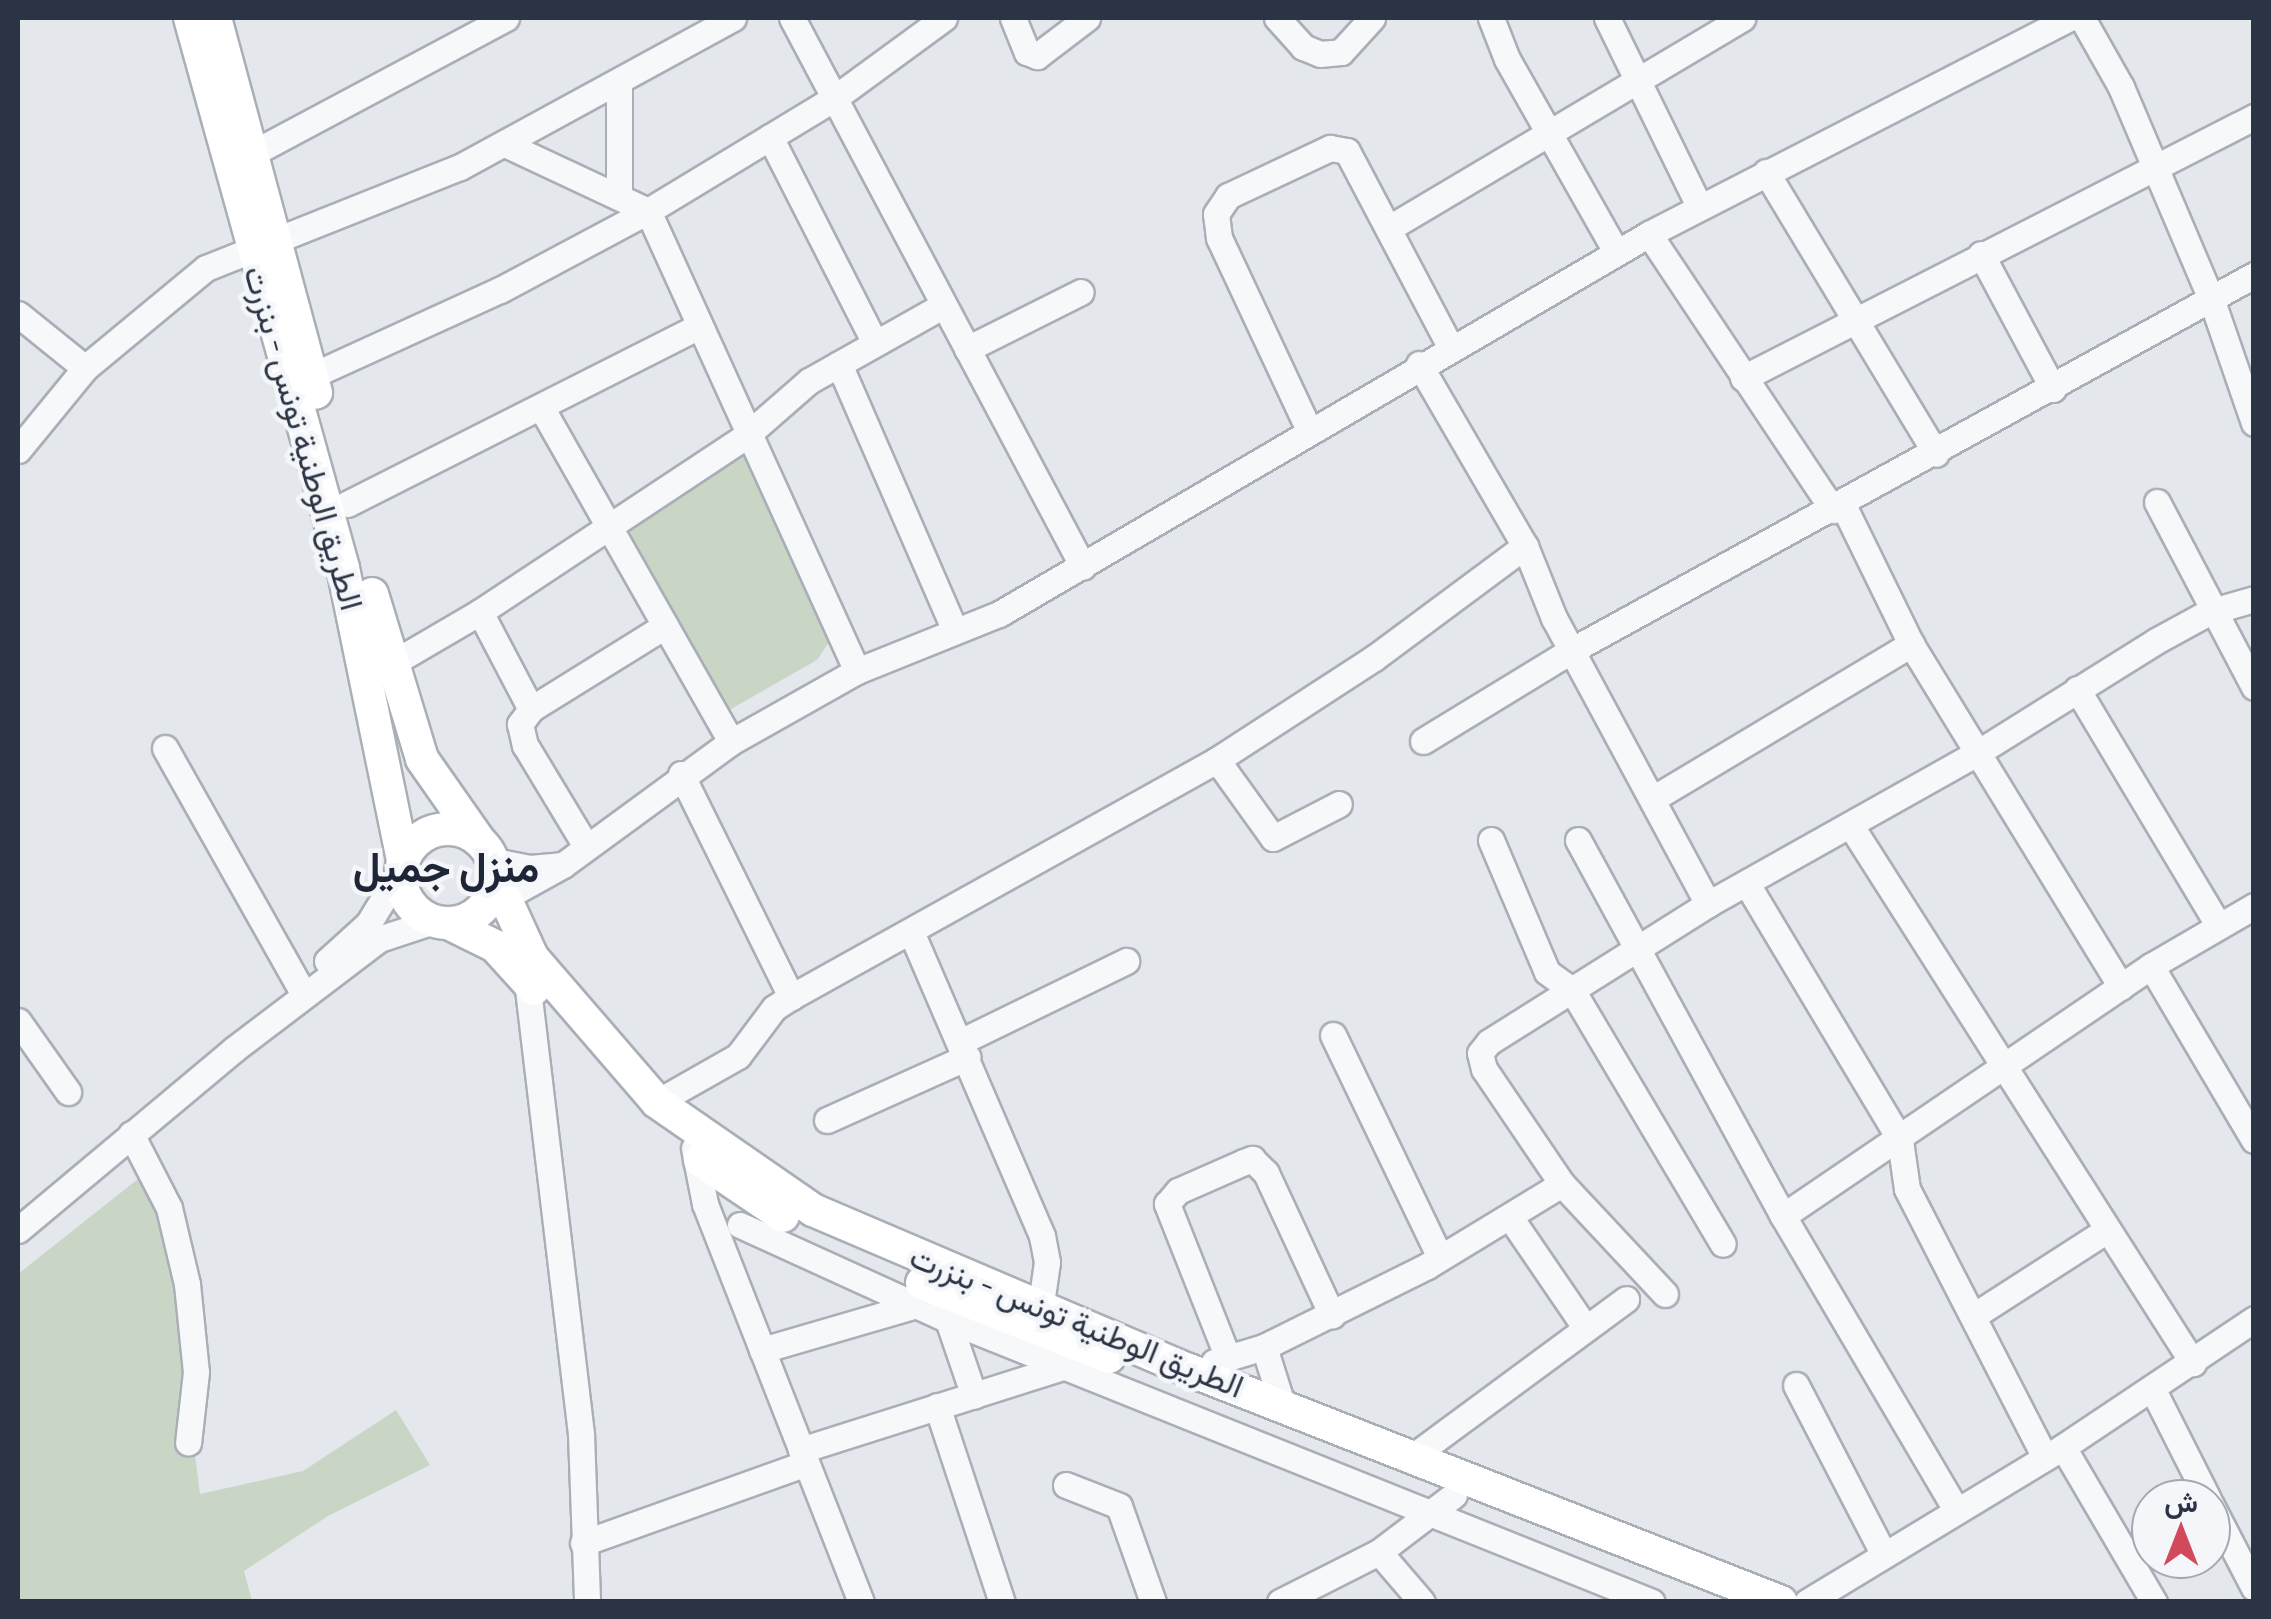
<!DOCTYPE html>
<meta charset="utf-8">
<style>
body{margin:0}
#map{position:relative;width:2271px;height:1619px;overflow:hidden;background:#e4e7ec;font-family:Manrope,Vazirmatn,sans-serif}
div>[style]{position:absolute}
.green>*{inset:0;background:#c9d6c5}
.roads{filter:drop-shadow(2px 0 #a9aeb7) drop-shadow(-2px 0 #a9aeb7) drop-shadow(0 2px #a9aeb7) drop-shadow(0 -2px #a9aeb7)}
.minor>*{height:25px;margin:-12.5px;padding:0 12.5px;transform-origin:12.5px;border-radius:12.5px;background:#f7f8fa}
.major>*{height:32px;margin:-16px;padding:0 16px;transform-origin:16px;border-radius:16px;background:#fff}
.major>.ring{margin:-16px;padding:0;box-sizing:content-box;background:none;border:32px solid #fff;border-radius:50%}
span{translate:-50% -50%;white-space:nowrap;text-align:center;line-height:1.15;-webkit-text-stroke:9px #f4f6f9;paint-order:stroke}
.street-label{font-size:32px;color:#2b3445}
.district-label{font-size:42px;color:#1d2536;font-weight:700}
.frame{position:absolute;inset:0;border:20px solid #2b3445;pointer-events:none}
.north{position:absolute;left:2131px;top:1479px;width:100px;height:100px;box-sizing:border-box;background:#f4f6f9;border:2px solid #a4a8b1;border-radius:50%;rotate:0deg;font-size:28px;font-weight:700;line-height:40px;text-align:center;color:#2b3445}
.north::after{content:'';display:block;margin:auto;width:35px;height:45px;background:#d1495b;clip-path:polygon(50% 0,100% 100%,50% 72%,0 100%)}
</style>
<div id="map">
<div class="green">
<i style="clip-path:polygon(734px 449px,743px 453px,829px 642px,817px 660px,717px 717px,615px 527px)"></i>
<i style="clip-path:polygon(143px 1175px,167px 1240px,200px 1494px,303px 1471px,396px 1410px,430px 1465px,328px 1516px,244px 1571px,252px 1601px,18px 1602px,18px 1274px)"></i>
</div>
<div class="roads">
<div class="minor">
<i style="left:792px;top:18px;width:621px;rotate:62.07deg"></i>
<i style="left:1013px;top:18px;width:37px;rotate:68deg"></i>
<i style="left:1027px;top:52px;width:11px;rotate:22deg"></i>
<i style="left:1037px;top:56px;width:63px;rotate:-37.2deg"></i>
<i style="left:1277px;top:18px;width:39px;rotate:48deg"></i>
<i style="left:1303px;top:47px;width:18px;rotate:22deg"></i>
<i style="left:1320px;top:54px;width:21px;rotate:-5deg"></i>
<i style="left:1341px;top:52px;width:46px;rotate:-47.6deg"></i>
<i style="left:1491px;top:18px;width:44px;rotate:68.7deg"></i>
<i style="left:1507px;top:59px;width:222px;rotate:60.5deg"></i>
<i style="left:1607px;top:18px;width:209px;rotate:63.9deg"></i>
<i style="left:2082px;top:18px;width:79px;rotate:60.5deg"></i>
<i style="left:2121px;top:87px;width:233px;rotate:67deg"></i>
<i style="left:2212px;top:301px;width:129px;rotate:71deg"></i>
<i style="left:619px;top:83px;width:111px;rotate:90deg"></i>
<i style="left:770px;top:137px;width:231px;rotate:63deg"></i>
<i style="left:507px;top:145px;width:156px;rotate:25.1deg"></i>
<i style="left:648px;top:211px;width:505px;rotate:65.57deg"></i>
<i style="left:253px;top:153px;width:287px;rotate:-28.1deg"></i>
<i style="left:1766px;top:172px;width:329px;rotate:58.9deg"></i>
<i style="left:1389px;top:228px;width:411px;rotate:-30.7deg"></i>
<i style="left:1649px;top:234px;width:332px;rotate:56.3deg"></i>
<i style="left:1981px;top:254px;width:153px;rotate:61.9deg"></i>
<i style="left:18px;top:314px;width:86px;rotate:38.9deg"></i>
<i style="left:85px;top:368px;width:157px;rotate:-39.6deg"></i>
<i style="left:206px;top:268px;width:273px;rotate:-21.7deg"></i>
<i style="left:460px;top:167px;width:311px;rotate:-28.6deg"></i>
<i style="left:967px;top:349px;width:127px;rotate:-26.6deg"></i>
<i style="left:839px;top:364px;width:291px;rotate:66.5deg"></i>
<i style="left:1419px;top:364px;width:211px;rotate:59.8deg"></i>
<i style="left:1525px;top:546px;width:78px;rotate:68.1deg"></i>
<i style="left:1554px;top:618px;width:325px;rotate:61.7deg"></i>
<i style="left:311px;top:376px;width:208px;rotate:-24.5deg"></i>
<i style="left:500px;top:290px;width:168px;rotate:-28.1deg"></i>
<i style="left:648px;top:211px;width:220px;rotate:-31.2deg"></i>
<i style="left:836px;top:97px;width:134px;rotate:-36.2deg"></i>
<i style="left:1743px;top:378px;width:574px;rotate:-27.06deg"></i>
<i style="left:541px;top:407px;width:385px;rotate:60.4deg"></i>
<i style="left:1309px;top:430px;width:212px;rotate:-115.1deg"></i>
<i style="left:1219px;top:238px;width:24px;rotate:-97deg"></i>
<i style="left:1216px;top:214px;width:22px;rotate:-56deg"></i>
<i style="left:1228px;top:196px;width:113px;rotate:-25.2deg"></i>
<i style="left:1330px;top:148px;width:17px;rotate:10deg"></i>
<i style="left:1347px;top:151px;width:223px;rotate:62.2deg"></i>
<i style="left:18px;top:450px;width:106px;rotate:-50.7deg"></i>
<i style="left:2157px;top:502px;width:209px;rotate:62.3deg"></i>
<i style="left:347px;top:504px;width:395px;rotate:-26.8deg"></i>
<i style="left:1843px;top:505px;width:155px;rotate:63.9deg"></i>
<i style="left:1911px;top:644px;width:402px;rotate:58.5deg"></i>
<i style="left:480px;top:612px;width:110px;rotate:62.3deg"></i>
<i style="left:531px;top:709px;width:19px;rotate:126deg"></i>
<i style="left:520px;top:724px;width:22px;rotate:77deg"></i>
<i style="left:525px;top:745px;width:118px;rotate:58.9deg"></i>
<i style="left:391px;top:664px;width:103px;rotate:-30.3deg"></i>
<i style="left:480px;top:612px;width:320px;rotate:-33.5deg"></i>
<i style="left:747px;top:435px;width:82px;rotate:-41.1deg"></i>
<i style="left:809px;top:381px;width:153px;rotate:-29.4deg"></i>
<i style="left:2077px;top:689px;width:276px;rotate:59.1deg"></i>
<i style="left:531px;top:709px;width:158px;rotate:-31.8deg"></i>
<i style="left:1423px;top:741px;width:177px;rotate:-31.4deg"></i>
<i style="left:1574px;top:649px;width:776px;rotate:-28.81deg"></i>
<i style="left:165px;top:748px;width:273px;rotate:60.6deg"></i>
<i style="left:1217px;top:760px;width:96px;rotate:54.3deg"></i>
<i style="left:1273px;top:838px;width:74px;rotate:-27.3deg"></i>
<i style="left:681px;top:774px;width:249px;rotate:63.7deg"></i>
<i style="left:1654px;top:798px;width:300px;rotate:-30.9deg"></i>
<i style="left:1851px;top:826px;width:637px;rotate:57.51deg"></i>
<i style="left:1491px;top:840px;width:143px;rotate:67deg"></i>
<i style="left:1547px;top:972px;width:31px;rotate:36deg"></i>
<i style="left:1572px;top:990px;width:295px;rotate:59.3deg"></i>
<i style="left:1578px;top:840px;width:428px;rotate:61.4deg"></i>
<i style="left:1783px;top:1216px;width:342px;rotate:59.5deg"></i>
<i style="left:563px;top:865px;width:208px;rotate:-36.2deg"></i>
<i style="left:731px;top:742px;width:145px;rotate:-29.4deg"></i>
<i style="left:857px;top:671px;width:153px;rotate:-21.9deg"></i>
<i style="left:999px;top:614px;width:753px;rotate:-30.31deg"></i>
<i style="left:1649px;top:234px;width:473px;rotate:-27.2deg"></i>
<i style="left:1747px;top:884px;width:298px;rotate:59.1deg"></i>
<i style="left:1900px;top:1140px;width:49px;rotate:81.9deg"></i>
<i style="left:1907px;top:1189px;width:302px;rotate:62.8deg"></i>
<i style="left:478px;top:912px;width:97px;rotate:-28.9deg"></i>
<i style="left:563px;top:865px;width:33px;rotate:175deg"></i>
<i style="left:530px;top:868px;width:38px;rotate:-169deg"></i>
<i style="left:912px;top:934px;width:329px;rotate:66.7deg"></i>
<i style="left:1042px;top:1236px;width:26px;rotate:79deg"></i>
<i style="left:1047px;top:1262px;width:42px;rotate:98.1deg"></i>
<i style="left:327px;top:961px;width:55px;rotate:-42.1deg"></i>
<i style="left:368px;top:924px;width:63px;rotate:-58.6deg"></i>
<i style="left:2151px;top:966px;width:202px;rotate:59.4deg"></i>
<i style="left:527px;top:981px;width:457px;rotate:83.2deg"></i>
<i style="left:581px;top:1435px;width:167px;rotate:87.9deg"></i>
<i style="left:18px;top:1021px;width:87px;rotate:54.8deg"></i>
<i style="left:1333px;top:1035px;width:246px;rotate:64.3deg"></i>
<i style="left:960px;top:1042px;width:185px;rotate:-26deg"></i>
<i style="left:657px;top:1102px;width:93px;rotate:-29.6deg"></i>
<i style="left:738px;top:1056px;width:60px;rotate:-53.1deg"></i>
<i style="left:774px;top:1008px;width:20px;rotate:-33deg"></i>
<i style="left:791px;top:997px;width:487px;rotate:-29.1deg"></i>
<i style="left:1217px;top:760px;width:187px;rotate:-33deg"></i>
<i style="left:1374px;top:658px;width:188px;rotate:-36.6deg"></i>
<i style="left:827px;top:1120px;width:154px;rotate:-24.2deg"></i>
<i style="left:131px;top:1134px;width:83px;rotate:62.8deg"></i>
<i style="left:169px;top:1208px;width:78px;rotate:76.7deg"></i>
<i style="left:187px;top:1284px;width:88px;rotate:84.2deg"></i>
<i style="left:196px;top:1372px;width:71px;rotate:96.4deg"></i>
<i style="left:694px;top:1148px;width:57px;rotate:78.9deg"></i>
<i style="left:705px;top:1204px;width:427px;rotate:68.6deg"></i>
<i style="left:1783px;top:1216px;width:445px;rotate:-34.2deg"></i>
<i style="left:2151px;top:966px;width:119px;rotate:-30.2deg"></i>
<i style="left:1510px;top:1217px;width:133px;rotate:55.7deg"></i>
<i style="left:740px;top:1225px;width:229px;rotate:24.5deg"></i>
<i style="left:948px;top:1320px;width:758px;rotate:21.83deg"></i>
<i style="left:18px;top:1230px;width:280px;rotate:-39.9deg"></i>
<i style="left:233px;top:1050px;width:183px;rotate:-37.2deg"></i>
<i style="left:379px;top:939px;width:58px;rotate:-18.1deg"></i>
<i style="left:1665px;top:1294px;width:151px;rotate:-133.1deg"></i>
<i style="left:1562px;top:1184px;width:139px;rotate:-124.1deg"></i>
<i style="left:1484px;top:1069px;width:16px;rotate:-104deg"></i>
<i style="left:1480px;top:1053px;width:14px;rotate:-51deg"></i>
<i style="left:1489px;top:1042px;width:259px;rotate:-32.2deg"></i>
<i style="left:1708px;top:904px;width:308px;rotate:-29.3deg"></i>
<i style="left:1977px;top:753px;width:211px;rotate:-32deg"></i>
<i style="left:2156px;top:641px;width:60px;rotate:-28.7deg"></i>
<i style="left:2209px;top:612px;width:47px;rotate:-16.1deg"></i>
<i style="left:1975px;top:1315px;width:157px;rotate:-32.8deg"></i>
<i style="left:948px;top:1320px;width:80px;rotate:71.1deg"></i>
<i style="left:1264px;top:1347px;width:182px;rotate:-26.4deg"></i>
<i style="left:1427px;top:1266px;width:158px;rotate:-31.3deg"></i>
<i style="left:762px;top:1350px;width:161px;rotate:-16.2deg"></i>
<i style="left:1228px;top:1358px;width:166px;rotate:-111.6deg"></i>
<i style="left:1167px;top:1204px;width:17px;rotate:-50deg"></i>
<i style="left:1178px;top:1191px;width:72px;rotate:-23.7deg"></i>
<i style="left:1244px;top:1162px;width:9px;rotate:-21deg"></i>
<i style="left:1252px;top:1159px;width:20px;rotate:45deg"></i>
<i style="left:1266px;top:1173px;width:157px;rotate:65.1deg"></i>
<i style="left:1214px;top:1362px;width:52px;rotate:-16.7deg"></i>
<i style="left:1264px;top:1347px;width:57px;rotate:72.5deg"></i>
<i style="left:1796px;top:1385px;width:191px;rotate:62.6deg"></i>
<i style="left:2153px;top:1390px;width:122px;rotate:63.2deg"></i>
<i style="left:937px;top:1406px;width:206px;rotate:71.7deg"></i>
<i style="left:2063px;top:1447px;width:180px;rotate:59.6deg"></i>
<i style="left:801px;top:1450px;width:274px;rotate:-17.6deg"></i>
<i style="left:1412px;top:1457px;width:266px;rotate:-36.4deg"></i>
<i style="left:1066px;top:1485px;width:57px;rotate:21.6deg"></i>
<i style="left:1119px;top:1506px;width:102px;rotate:70.5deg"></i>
<i style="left:2211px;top:1505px;width:93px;rotate:62.6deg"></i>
<i style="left:583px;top:1543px;width:237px;rotate:-19.7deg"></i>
<i style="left:1379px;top:1552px;width:66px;rotate:49.3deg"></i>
<i style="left:1280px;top:1602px;width:111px;rotate:-26.8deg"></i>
<i style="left:1379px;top:1552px;width:94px;rotate:-37.2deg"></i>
<i style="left:1807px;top:1602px;width:299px;rotate:-31.2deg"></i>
<i style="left:2063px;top:1447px;width:230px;rotate:-33.8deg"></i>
</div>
<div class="major">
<i style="left:190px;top:18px;width:571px;rotate:74.45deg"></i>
<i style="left:343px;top:568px;width:299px;rotate:78.4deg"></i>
<i style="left:215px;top:18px;width:388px;rotate:74.9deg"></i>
<i style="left:372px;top:594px;width:172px;rotate:73.1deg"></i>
<i style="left:422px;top:759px;width:98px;rotate:55deg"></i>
<i class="ring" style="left:401px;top:829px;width:62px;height:62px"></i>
<i style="left:495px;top:876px;width:89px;rotate:65.4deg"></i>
<i style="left:532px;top:957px;width:191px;rotate:49.2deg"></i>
<i style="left:657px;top:1102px;width:190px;rotate:34.7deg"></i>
<i style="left:813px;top:1210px;width:409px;rotate:23.1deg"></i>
<i style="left:1189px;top:1370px;width:636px;rotate:21.4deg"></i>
<i style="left:448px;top:923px;width:52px;rotate:26.1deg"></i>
<i style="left:495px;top:946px;width:58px;rotate:47.8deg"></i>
<i style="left:700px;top:1160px;width:100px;rotate:34deg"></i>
<i style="left:922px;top:1283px;width:201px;rotate:21.6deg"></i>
</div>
</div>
<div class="street-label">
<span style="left:304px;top:438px;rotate:74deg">الطريق الوطنية تونس - بنزرت</span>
<span style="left:1077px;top:1321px;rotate:22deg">الطريق الوطنية تونس - بنزرت</span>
</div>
<div class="district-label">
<span style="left:446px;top:866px">منزل جميل</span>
</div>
<div class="frame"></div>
<div class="north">ش</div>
</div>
